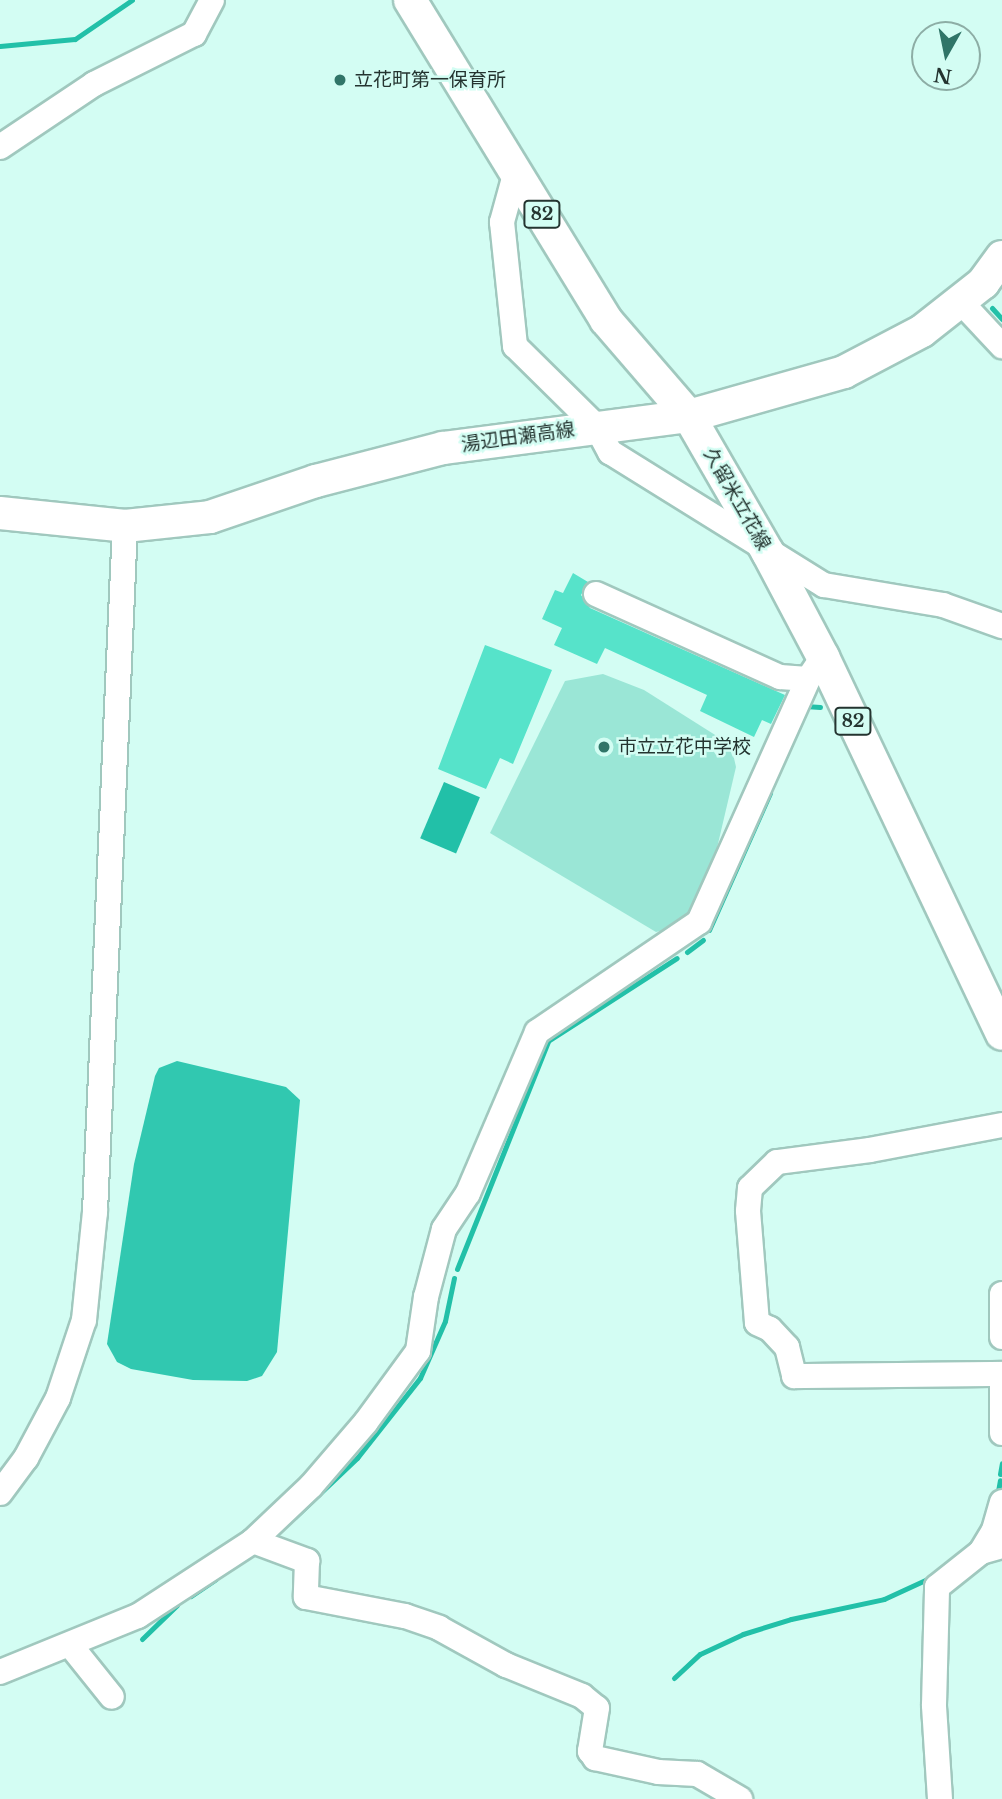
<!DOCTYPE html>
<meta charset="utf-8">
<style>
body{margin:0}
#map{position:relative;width:1002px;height:1799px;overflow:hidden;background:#d3fdf3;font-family:"Libre Baskerville","Noto Sans JP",serif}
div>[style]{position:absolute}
.green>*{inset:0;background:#9ae6d6}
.forest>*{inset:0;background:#31c8b0}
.water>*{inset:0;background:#22c0a8;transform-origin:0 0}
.stream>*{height:5px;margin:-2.5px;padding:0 2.5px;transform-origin:2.5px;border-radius:2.5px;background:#22c0a8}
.building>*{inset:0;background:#56e3ca}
.roads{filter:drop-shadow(2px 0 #a0c8be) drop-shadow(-2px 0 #a0c8be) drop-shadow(0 2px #a0c8be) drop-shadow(0 -2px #a0c8be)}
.minor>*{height:24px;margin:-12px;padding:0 12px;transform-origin:12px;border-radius:12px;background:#fff}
.major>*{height:32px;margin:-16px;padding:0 16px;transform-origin:16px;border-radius:16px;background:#fff}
.dots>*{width:19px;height:19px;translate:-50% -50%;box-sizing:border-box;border:4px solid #d3fdf3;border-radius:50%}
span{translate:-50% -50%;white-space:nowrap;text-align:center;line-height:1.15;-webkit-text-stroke:5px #d3fdf3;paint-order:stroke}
.shield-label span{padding:2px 5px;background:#d3fdf3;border:2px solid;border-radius:5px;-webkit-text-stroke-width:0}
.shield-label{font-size:18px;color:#243430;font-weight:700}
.poi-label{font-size:19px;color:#243430}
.left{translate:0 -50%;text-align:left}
.street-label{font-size:19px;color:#243430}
.north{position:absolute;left:911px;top:21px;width:70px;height:70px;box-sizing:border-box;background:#d3fdf3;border:2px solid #8dada5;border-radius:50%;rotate:189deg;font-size:19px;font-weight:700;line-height:28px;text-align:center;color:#243430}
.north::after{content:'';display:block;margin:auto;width:24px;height:32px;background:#307568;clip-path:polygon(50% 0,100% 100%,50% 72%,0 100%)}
</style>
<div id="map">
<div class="green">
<i style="clip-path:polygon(603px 674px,644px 690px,731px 745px,736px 767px,709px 882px,685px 919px,676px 927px,656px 932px,490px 833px,565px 681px)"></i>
</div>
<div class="forest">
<i style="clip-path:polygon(177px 1061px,286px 1087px,300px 1100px,277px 1352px,262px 1376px,247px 1381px,193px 1380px,131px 1369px,117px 1362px,107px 1344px,134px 1164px,155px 1076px,159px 1068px)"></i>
</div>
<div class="water">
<i style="left:444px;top:782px;width:39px;height:61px;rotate:23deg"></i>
</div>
<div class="stream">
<i style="left:0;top:46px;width:75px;rotate:-5.3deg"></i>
<i style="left:75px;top:39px;width:69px;rotate:-34.4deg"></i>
<i style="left:992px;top:308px;width:15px;rotate:48deg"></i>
<i style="left:805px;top:706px;width:15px;rotate:4deg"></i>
<i style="left:709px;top:930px;width:150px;rotate:-66deg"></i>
<i style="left:687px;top:952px;width:20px;rotate:-37deg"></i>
<i style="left:457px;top:1269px;width:245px;rotate:-68.2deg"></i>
<i style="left:548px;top:1041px;width:153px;rotate:-32.8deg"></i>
<i style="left:1000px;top:1474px;width:11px;rotate:-80deg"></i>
<i style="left:997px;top:1497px;width:17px;rotate:-80deg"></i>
<i style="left:295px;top:1517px;width:86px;rotate:-43.6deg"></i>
<i style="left:357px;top:1458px;width:102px;rotate:-51.8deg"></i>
<i style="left:420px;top:1378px;width:62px;rotate:-66.3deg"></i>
<i style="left:445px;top:1321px;width:44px;rotate:-78.2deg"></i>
<i style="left:191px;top:1596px;width:29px;rotate:-34deg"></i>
<i style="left:142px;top:1639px;width:49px;rotate:-44.2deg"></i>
<i style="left:674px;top:1678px;width:35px;rotate:-43deg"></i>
<i style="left:700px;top:1654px;width:47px;rotate:-24.9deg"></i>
<i style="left:743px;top:1634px;width:50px;rotate:-17.4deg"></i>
<i style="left:791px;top:1619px;width:95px;rotate:-12.1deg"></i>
<i style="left:884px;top:1599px;width:55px;rotate:-24.7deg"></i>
</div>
<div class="building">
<i style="clip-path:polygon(573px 573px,588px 582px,581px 595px,590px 608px,785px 695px,771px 724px,762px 720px,754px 737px,700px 711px,707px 695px,605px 648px,597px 664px,554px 645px,562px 628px,542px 619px,555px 590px,563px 593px)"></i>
<i style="clip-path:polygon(485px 645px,552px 670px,513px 764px,500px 758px,486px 789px,438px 769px)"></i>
</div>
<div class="roads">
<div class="minor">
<i style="left:0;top:147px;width:113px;rotate:-33.8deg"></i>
<i style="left:94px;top:84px;width:112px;rotate:-26.6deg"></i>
<i style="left:194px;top:34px;width:38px;rotate:-62deg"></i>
<i style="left:516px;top:171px;width:53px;rotate:105.4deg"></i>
<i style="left:502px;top:222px;width:125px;rotate:84deg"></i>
<i style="left:515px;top:346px;width:114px;rotate:44.6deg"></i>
<i style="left:596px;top:426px;width:30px;rotate:62deg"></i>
<i style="left:610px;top:452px;width:252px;rotate:31.9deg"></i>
<i style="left:824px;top:585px;width:121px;rotate:9.5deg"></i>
<i style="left:943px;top:605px;width:63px;rotate:19.6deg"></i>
<i style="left:960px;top:301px;width:62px;rotate:47deg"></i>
<i style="left:596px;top:594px;width:202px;rotate:24.3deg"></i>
<i style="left:780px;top:677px;width:28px;rotate:4deg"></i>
<i style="left:1002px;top:1125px;width:134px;rotate:169.3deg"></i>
<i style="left:870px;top:1150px;width:94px;rotate:172.6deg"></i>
<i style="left:777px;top:1162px;width:37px;rotate:136deg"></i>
<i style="left:750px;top:1188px;width:23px;rotate:95deg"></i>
<i style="left:748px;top:1211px;width:112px;rotate:85.4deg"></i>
<i style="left:757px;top:1323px;width:14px;rotate:25deg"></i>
<i style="left:770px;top:1329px;width:25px;rotate:47deg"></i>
<i style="left:787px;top:1347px;width:30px;rotate:76deg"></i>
<i style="left:794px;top:1376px;width:208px;rotate:-0.6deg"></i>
<i style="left:1002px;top:1294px;width:43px;rotate:90deg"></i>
<i style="left:1002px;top:1381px;width:52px;rotate:90deg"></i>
<i style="left:0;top:1493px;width:44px;rotate:-53.4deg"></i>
<i style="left:26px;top:1458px;width:68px;rotate:-61.9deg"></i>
<i style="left:58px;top:1398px;width:82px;rotate:-71.6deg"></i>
<i style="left:84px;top:1320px;width:109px;rotate:-84.2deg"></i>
<i style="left:95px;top:1212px;width:687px;rotate:-87.5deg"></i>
<i style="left:253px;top:1541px;width:58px;rotate:20.3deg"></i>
<i style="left:307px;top:1561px;width:36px;rotate:92deg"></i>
<i style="left:306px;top:1597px;width:101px;rotate:10.9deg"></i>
<i style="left:405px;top:1616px;width:36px;rotate:19deg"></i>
<i style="left:439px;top:1628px;width:77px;rotate:28.9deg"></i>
<i style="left:506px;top:1665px;width:82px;rotate:22.2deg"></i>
<i style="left:582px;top:1696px;width:19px;rotate:39deg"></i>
<i style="left:597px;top:1708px;width:44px;rotate:99.2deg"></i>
<i style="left:590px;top:1751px;width:9px;rotate:54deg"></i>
<i style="left:595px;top:1758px;width:65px;rotate:12.5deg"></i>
<i style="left:658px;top:1772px;width:39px;rotate:3deg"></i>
<i style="left:697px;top:1774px;width:50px;rotate:30.2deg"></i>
<i style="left:981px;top:1552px;width:26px;rotate:-59deg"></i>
<i style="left:994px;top:1530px;width:29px;rotate:-74deg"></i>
<i style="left:71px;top:1646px;width:65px;rotate:51.2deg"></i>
<i style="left:0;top:1672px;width:149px;rotate:-22.1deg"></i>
<i style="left:138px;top:1616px;width:137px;rotate:-33.1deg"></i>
<i style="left:253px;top:1541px;width:80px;rotate:-43.5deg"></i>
<i style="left:311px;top:1486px;width:84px;rotate:-49.3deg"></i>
<i style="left:366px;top:1422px;width:88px;rotate:-53.8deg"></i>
<i style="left:418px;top:1351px;width:55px;rotate:-81.6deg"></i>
<i style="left:426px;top:1297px;width:70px;rotate:-75.2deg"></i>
<i style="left:444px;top:1229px;width:43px;rotate:-56.3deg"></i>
<i style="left:468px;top:1193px;width:175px;rotate:-66.8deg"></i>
<i style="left:537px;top:1032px;width:196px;rotate:-34.2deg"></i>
<i style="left:699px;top:922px;width:266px;rotate:-65.8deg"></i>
<i style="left:808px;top:679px;width:27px;rotate:-56deg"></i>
<i style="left:940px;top:1799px;width:94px;rotate:-93.7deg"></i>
<i style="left:934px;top:1705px;width:118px;rotate:-88.5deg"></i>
<i style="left:937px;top:1587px;width:56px;rotate:-38.5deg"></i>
<i style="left:981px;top:1552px;width:22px;rotate:-16deg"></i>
</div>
<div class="major">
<i style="left:410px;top:0;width:375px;rotate:58.5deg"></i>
<i style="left:606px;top:320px;width:127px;rotate:49.2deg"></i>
<i style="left:689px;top:416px;width:158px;rotate:60deg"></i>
<i style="left:768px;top:553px;width:118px;rotate:62.1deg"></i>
<i style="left:823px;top:657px;width:417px;rotate:64.6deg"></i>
<i style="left:0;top:513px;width:126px;rotate:5.9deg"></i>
<i style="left:125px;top:526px;width:85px;rotate:-6deg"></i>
<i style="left:210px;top:517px;width:112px;rotate:-18.8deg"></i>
<i style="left:316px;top:481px;width:131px;rotate:-14.6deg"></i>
<i style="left:443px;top:448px;width:248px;rotate:-7.4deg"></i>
<i style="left:689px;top:416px;width:161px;rotate:-15.8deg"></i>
<i style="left:844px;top:372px;width:88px;rotate:-27.7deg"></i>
<i style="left:922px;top:331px;width:78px;rotate:-38.2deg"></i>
<i style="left:983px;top:283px;width:32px;rotate:-54deg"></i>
</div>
</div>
<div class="dots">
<i style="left:340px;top:80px;background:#307568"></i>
<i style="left:604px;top:747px;background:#307568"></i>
</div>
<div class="shield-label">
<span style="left:542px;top:214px">82</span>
<span style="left:853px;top:721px">82</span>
</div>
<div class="poi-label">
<span class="left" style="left:354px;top:80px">立花町第一保育所</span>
<span class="left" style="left:618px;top:747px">市立立花中学校</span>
</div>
<div class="street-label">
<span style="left:518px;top:437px;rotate:-8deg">湯辺田瀬高線</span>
<span style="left:737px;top:499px;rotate:60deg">久留米立花線</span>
</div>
<div class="north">N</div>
</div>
